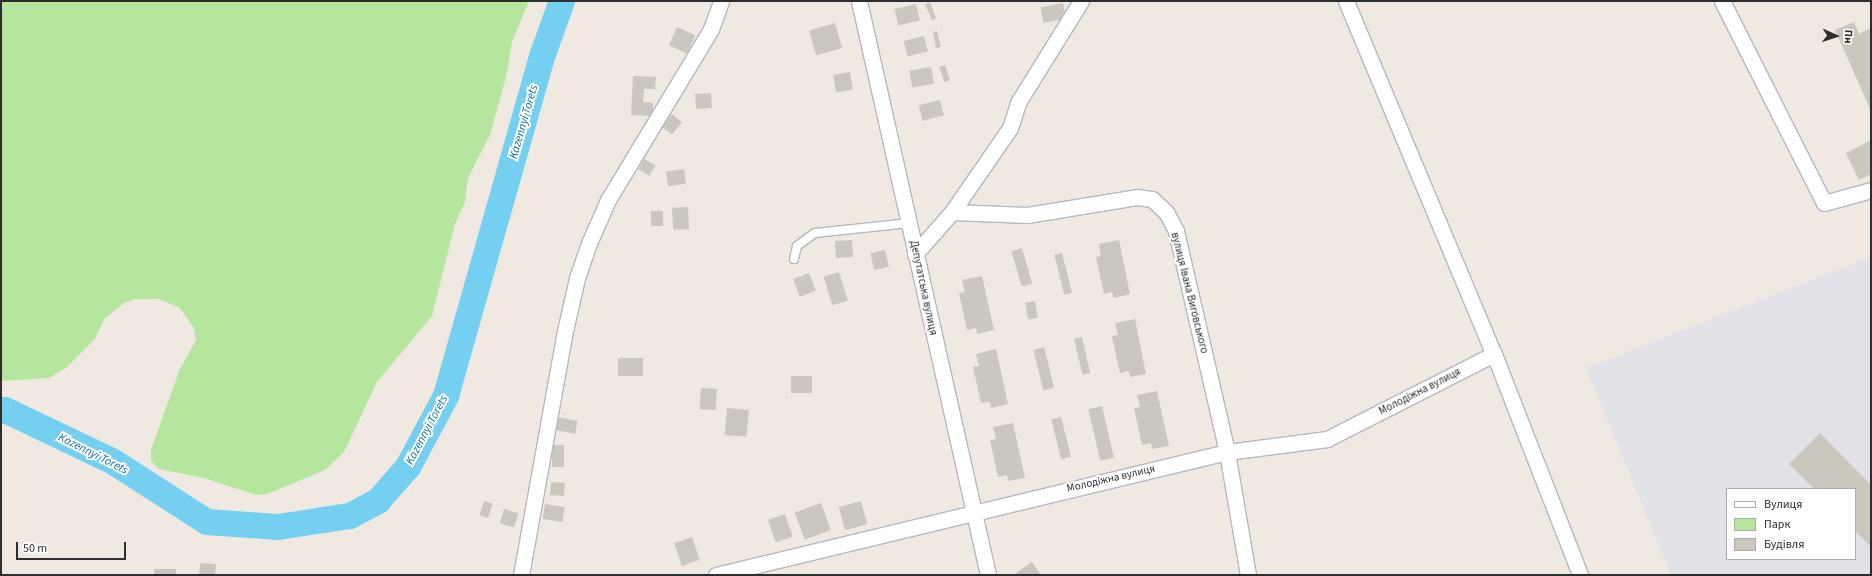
<!DOCTYPE html>
<meta charset="utf-8">
<style>
body{margin:0}
#map{position:relative;width:1872px;height:576px;overflow:hidden;background:#efe9e1;font-family:"Source Sans 3",sans-serif}
div>[style]{position:absolute}
.industrial>*{inset:0;background:#e3e1e8}
.green>*{inset:0;background:#b6e59e}
.river>*{height:26px;margin:-13px;padding:0 13px;transform-origin:13px;border-radius:13px;background:#75cff0}
.building>*{inset:0;background:#cbc7bf;transform-origin:0 0}
.roads{filter:drop-shadow(1px 0 #b4b7c1) drop-shadow(-1px 0 #b4b7c1) drop-shadow(0 1px #b4b7c1) drop-shadow(0 -1px #b4b7c1)}
.lane>*{height:8px;margin:-4px;padding:0 4px;transform-origin:4px;border-radius:4px;background:#fff}
.street>*{height:15px;margin:-7.5px;padding:0 7.5px;transform-origin:7.5px;border-radius:7.5px;background:#fff}
span{translate:-50% -50%;white-space:nowrap;text-align:center;line-height:1.15;-webkit-text-stroke:4px #fff;paint-order:stroke}
.street-label{font-size:11px;color:#2e2e2e}
.water-label{font-size:12px;color:#0d6fa3;font-style:italic}
.frame{position:absolute;inset:0;border:2px solid #2e2e2e;pointer-events:none}
.legend{position:absolute;left:1726px;top:488px;width:130px;height:72px;box-sizing:border-box;background:#fff;border:1px solid #ababab;margin:0;padding:5px 7px;list-style:none;font-size:12px;color:#2e2e2e}
.legend li{display:flex;align-items:center;gap:8px;height:20px}
.legend b{width:20px;border:1px solid #ababab}
.north{position:absolute;left:1816px;top:16px;width:40px;height:40px;-webkit-text-stroke:3px #fff;paint-order:stroke;rotate:93deg;font-size:11px;font-weight:700;line-height:16px;text-align:center;color:#2e2e2e}
.north::after{content:'';display:block;margin:auto;width:14px;height:18px;background:#2e2e2e;clip-path:polygon(50% 0,100% 100%,50% 72%,0 100%)}
.scale{position:absolute;left:16px;top:542px;width:110px;height:18px;box-sizing:border-box;border:2px solid #2e2e2e;border-top:0;padding-left:5px;font-size:12px;line-height:14px;white-space:nowrap;color:#2e2e2e;-webkit-text-stroke:3px #fff;paint-order:stroke}
</style>
<div id="map">
<div class="industrial">
<i style="clip-path:polygon(evenodd,1871px 257px,1871px 575px,1671px 575px,1586px 368px,1871px 257px,1727px 489px,1855px 489px,1855px 559px,1727px 559px,1727px 489px)"></i>
</div>
<div class="green">
<i style="clip-path:polygon(1px 1px,529px 1px,512px 42px,506px 77px,490px 135px,468px 178px,465px 202px,455px 224px,432px 316px,377px 382px,344px 452px,325px 470px,267px 494px,256px 495px,204px 478px,159px 469px,151px 461px,151px 450px,179px 371px,196px 340px,194px 328px,180px 308px,159px 299px,136px 299px,124px 303px,105px 318px,94px 340px,67px 367px,49px 378px,1px 381px)"></i>
</div>
<div class="river">
<i style="left:1px;top:411px;width:4px;rotate:-14deg"></i>
<i style="left:5px;top:410px;width:119px;rotate:25.5deg"></i>
<i style="left:112px;top:461px;width:113px;rotate:32.7deg"></i>
<i style="left:207px;top:522px;width:71px;rotate:4deg"></i>
<i style="left:278px;top:527px;width:73px;rotate:-8.7deg"></i>
<i style="left:350px;top:516px;width:32px;rotate:-28deg"></i>
<i style="left:378px;top:501px;width:45px;rotate:-48.6deg"></i>
<i style="left:408px;top:467px;width:81px;rotate:-61.8deg"></i>
<i style="left:446px;top:396px;width:355px;rotate:-74.2deg"></i>
<i style="left:543px;top:54px;width:56px;rotate:-70.3deg"></i>
</div>
<div class="building">
<i style="clip-path:polygon(930px 2px,936px 18px,932px 20px,925px 4px)"></i>
<i style="left:1063px;top:3px;width:16px;height:23px;rotate:79deg"></i>
<i style="left:916px;top:4px;width:17px;height:22px;rotate:77deg"></i>
<i style="clip-path:polygon(1854px 22px,1859px 34px,1871px 28px,1871px 111px,1835px 30px)"></i>
<i style="left:835px;top:23px;width:26px;height:27px;rotate:74deg"></i>
<i style="left:677px;top:27px;width:20px;height:20px;rotate:24deg"></i>
<i style="clip-path:polygon(937px 31px,941px 47px,936px 48px,933px 32px)"></i>
<i style="left:924px;top:36px;width:16px;height:21px;rotate:76deg"></i>
<i style="left:945px;top:65px;width:16px;height:6px;rotate:72deg"></i>
<i style="left:931px;top:67px;width:17px;height:22px;rotate:80deg"></i>
<i style="left:850px;top:72px;width:18px;height:17px;rotate:81deg"></i>
<i style="clip-path:polygon(633px 76px,656px 77px,655px 89px,644px 89px,643px 102px,653px 103px,653px 116px,631px 115px)"></i>
<i style="left:711px;top:93px;width:15px;height:16px;rotate:86deg"></i>
<i style="left:940px;top:100px;width:16px;height:22px;rotate:76deg"></i>
<i style="left:672px;top:114px;width:13px;height:16px;rotate:39deg"></i>
<i style="clip-path:polygon(1871px 140px,1871px 174px,1859px 180px,1846px 153px)"></i>
<i style="left:644px;top:159px;width:13px;height:12px;rotate:29deg"></i>
<i style="left:684px;top:169px;width:15px;height:18px;rotate:82deg"></i>
<i style="left:688px;top:207px;width:22px;height:16px;rotate:87deg"></i>
<i style="left:651px;top:211px;width:12px;height:15px"></i>
<i style="left:852px;top:240px;width:17px;height:17px;rotate:87deg"></i>
<i style="clip-path:polygon(1119px 240px,1130px 294px,1114px 298px,1112px 292px,1104px 294px,1096px 257px,1101px 256px,1099px 244px)"></i>
<i style="left:1022px;top:248px;width:37px;height:11px;rotate:74deg"></i>
<i style="left:885px;top:250px;width:17px;height:15px;rotate:77deg"></i>
<i style="left:1062px;top:253px;width:41px;height:8px;rotate:76deg"></i>
<i style="left:839px;top:272px;width:30px;height:16px;rotate:73deg"></i>
<i style="left:809px;top:273px;width:19px;height:17px;rotate:69deg"></i>
<i style="clip-path:polygon(982px 276px,994px 330px,977px 334px,976px 328px,967px 330px,959px 293px,965px 292px,962px 280px)"></i>
<i style="left:1035px;top:301px;width:17px;height:10px;rotate:80deg"></i>
<i style="clip-path:polygon(1135px 319px,1146px 374px,1130px 377px,1129px 371px,1120px 373px,1112px 336px,1118px 335px,1115px 323px)"></i>
<i style="left:1082px;top:337px;width:37px;height:8px;rotate:77deg"></i>
<i style="left:1044px;top:347px;width:42px;height:11px;rotate:76deg"></i>
<i style="clip-path:polygon(996px 349px,1008px 404px,991px 408px,990px 402px,981px 403px,973px 367px,979px 366px,976px 354px)"></i>
<i style="left:618px;top:358px;width:25px;height:18px"></i>
<i style="left:791px;top:376px;width:21px;height:17px"></i>
<i style="left:701px;top:388px;width:16px;height:21px;rotate:4deg"></i>
<i style="clip-path:polygon(1157px 391px,1169px 446px,1152px 449px,1151px 443px,1142px 445px,1134px 408px,1140px 407px,1137px 395px)"></i>
<i style="left:1102px;top:406px;width:53px;height:14px;rotate:77deg"></i>
<i style="left:727px;top:408px;width:22px;height:27px;rotate:5deg"></i>
<i style="left:557px;top:417px;width:21px;height:13px;rotate:11deg"></i>
<i style="left:1061px;top:417px;width:41px;height:10px;rotate:76deg"></i>
<i style="clip-path:polygon(1013px 423px,1025px 478px,1008px 481px,1007px 475px,998px 477px,990px 440px,996px 439px,993px 427px)"></i>
<i style="clip-path:polygon(1820px 433px,1871px 485px,1871px 547px,1855px 531px,1855px 489px,1814px 489px,1789px 464px)"></i>
<i style="left:552px;top:445px;width:12px;height:22px"></i>
<i style="left:551px;top:482px;width:14px;height:13px;rotate:4deg"></i>
<i style="left:484px;top:501px;width:9px;height:15px;rotate:18deg"></i>
<i style="left:861px;top:501px;width:24px;height:23px;rotate:75deg"></i>
<i style="left:821px;top:503px;width:29px;height:28px;rotate:70deg"></i>
<i style="left:545px;top:504px;width:20px;height:15px;rotate:9deg"></i>
<i style="left:504px;top:509px;width:15px;height:15px;rotate:16deg"></i>
<i style="left:785px;top:514px;width:24px;height:18px;rotate:71deg"></i>
<i style="left:692px;top:537px;width:24px;height:19px;rotate:71deg"></i>
<i style="clip-path:polygon(1032px 562px,1041px 575px,1017px 575px,1016px 573px)"></i>
<i style="left:200px;top:563px;width:16px;height:12px;rotate:4deg"></i>
<i style="left:154px;top:569px;width:22px;height:6px"></i>
</div>
<div class="roads">
<div class="lane">
<i style="left:794px;top:259px;width:13px;rotate:-77deg"></i>
<i style="left:797px;top:246px;width:22px;rotate:-36deg"></i>
<i style="left:815px;top:233px;width:95px;rotate:-6.1deg"></i>
</div>
<div class="street">
<i style="left:859px;top:1px;width:588px;rotate:77.33deg"></i>
<i style="left:1346px;top:1px;width:383px;rotate:67.3deg"></i>
<i style="left:1494px;top:354px;width:237px;rotate:68.7deg"></i>
<i style="left:1722px;top:1px;width:226px;rotate:63.2deg"></i>
<i style="left:1824px;top:203px;width:49px;rotate:-15.5deg"></i>
<i style="left:952px;top:212px;width:102px;rotate:-55.4deg"></i>
<i style="left:1010px;top:128px;width:28px;rotate:-72deg"></i>
<i style="left:1019px;top:101px;width:118px;rotate:-58.2deg"></i>
<i style="left:915px;top:254px;width:56px;rotate:-48.6deg"></i>
<i style="left:952px;top:212px;width:75px;rotate:2.3deg"></i>
<i style="left:1027px;top:215px;width:111px;rotate:-9.3deg"></i>
<i style="left:1137px;top:197px;width:15px;rotate:8deg"></i>
<i style="left:1152px;top:199px;width:19px;rotate:43deg"></i>
<i style="left:1166px;top:212px;width:21px;rotate:62deg"></i>
<i style="left:1176px;top:231px;width:227px;rotate:77deg"></i>
<i style="left:1227px;top:452px;width:125px;rotate:80.3deg"></i>
<i style="left:521px;top:575px;width:248px;rotate:-79.8deg"></i>
<i style="left:565px;top:331px;width:54px;rotate:-77.2deg"></i>
<i style="left:577px;top:278px;width:39px;rotate:-71deg"></i>
<i style="left:590px;top:241px;width:45px;rotate:-66.3deg"></i>
<i style="left:608px;top:200px;width:200px;rotate:-58.9deg"></i>
<i style="left:711px;top:29px;width:30px;rotate:-70deg"></i>
<i style="left:716px;top:575px;width:526px;rotate:-13.53deg"></i>
<i style="left:1227px;top:452px;width:101px;rotate:-7.4deg"></i>
<i style="left:1327px;top:439px;width:187px;rotate:-27deg"></i>
</div>
</div>
<div class="street-label">
<span style="left:923px;top:288px;rotate:78deg">Депутатська вулиця</span>
<span style="left:1189px;top:293px;rotate:76deg">вулиця Івана Виговського</span>
<span style="left:1420px;top:392px;rotate:-27deg">Молодіжна вулиця</span>
<span style="left:1111px;top:479px;rotate:-13deg">Молодіжна вулиця</span>
</div>
<div class="water-label">
<span style="left:524px;top:122px;rotate:-74deg">Kazennyi Torets</span>
<span style="left:427px;top:430px;rotate:-62deg">Kazennyi Torets</span>
<span style="left:93px;top:454px;rotate:27deg">Kazennyi Torets</span>
</div>
<div class="frame"></div>
<ul class="legend">
<li><b style="height:5px;background:#fff"></b>Вулиця</li>
<li><b style="height:11px;background:#b6e59e"></b>Парк</li>
<li><b style="height:11px;background:#cbc7bf"></b>Будівля</li>
</ul>
<div class="north">Пн</div>
<div class="scale">50 m</div>
</div>
